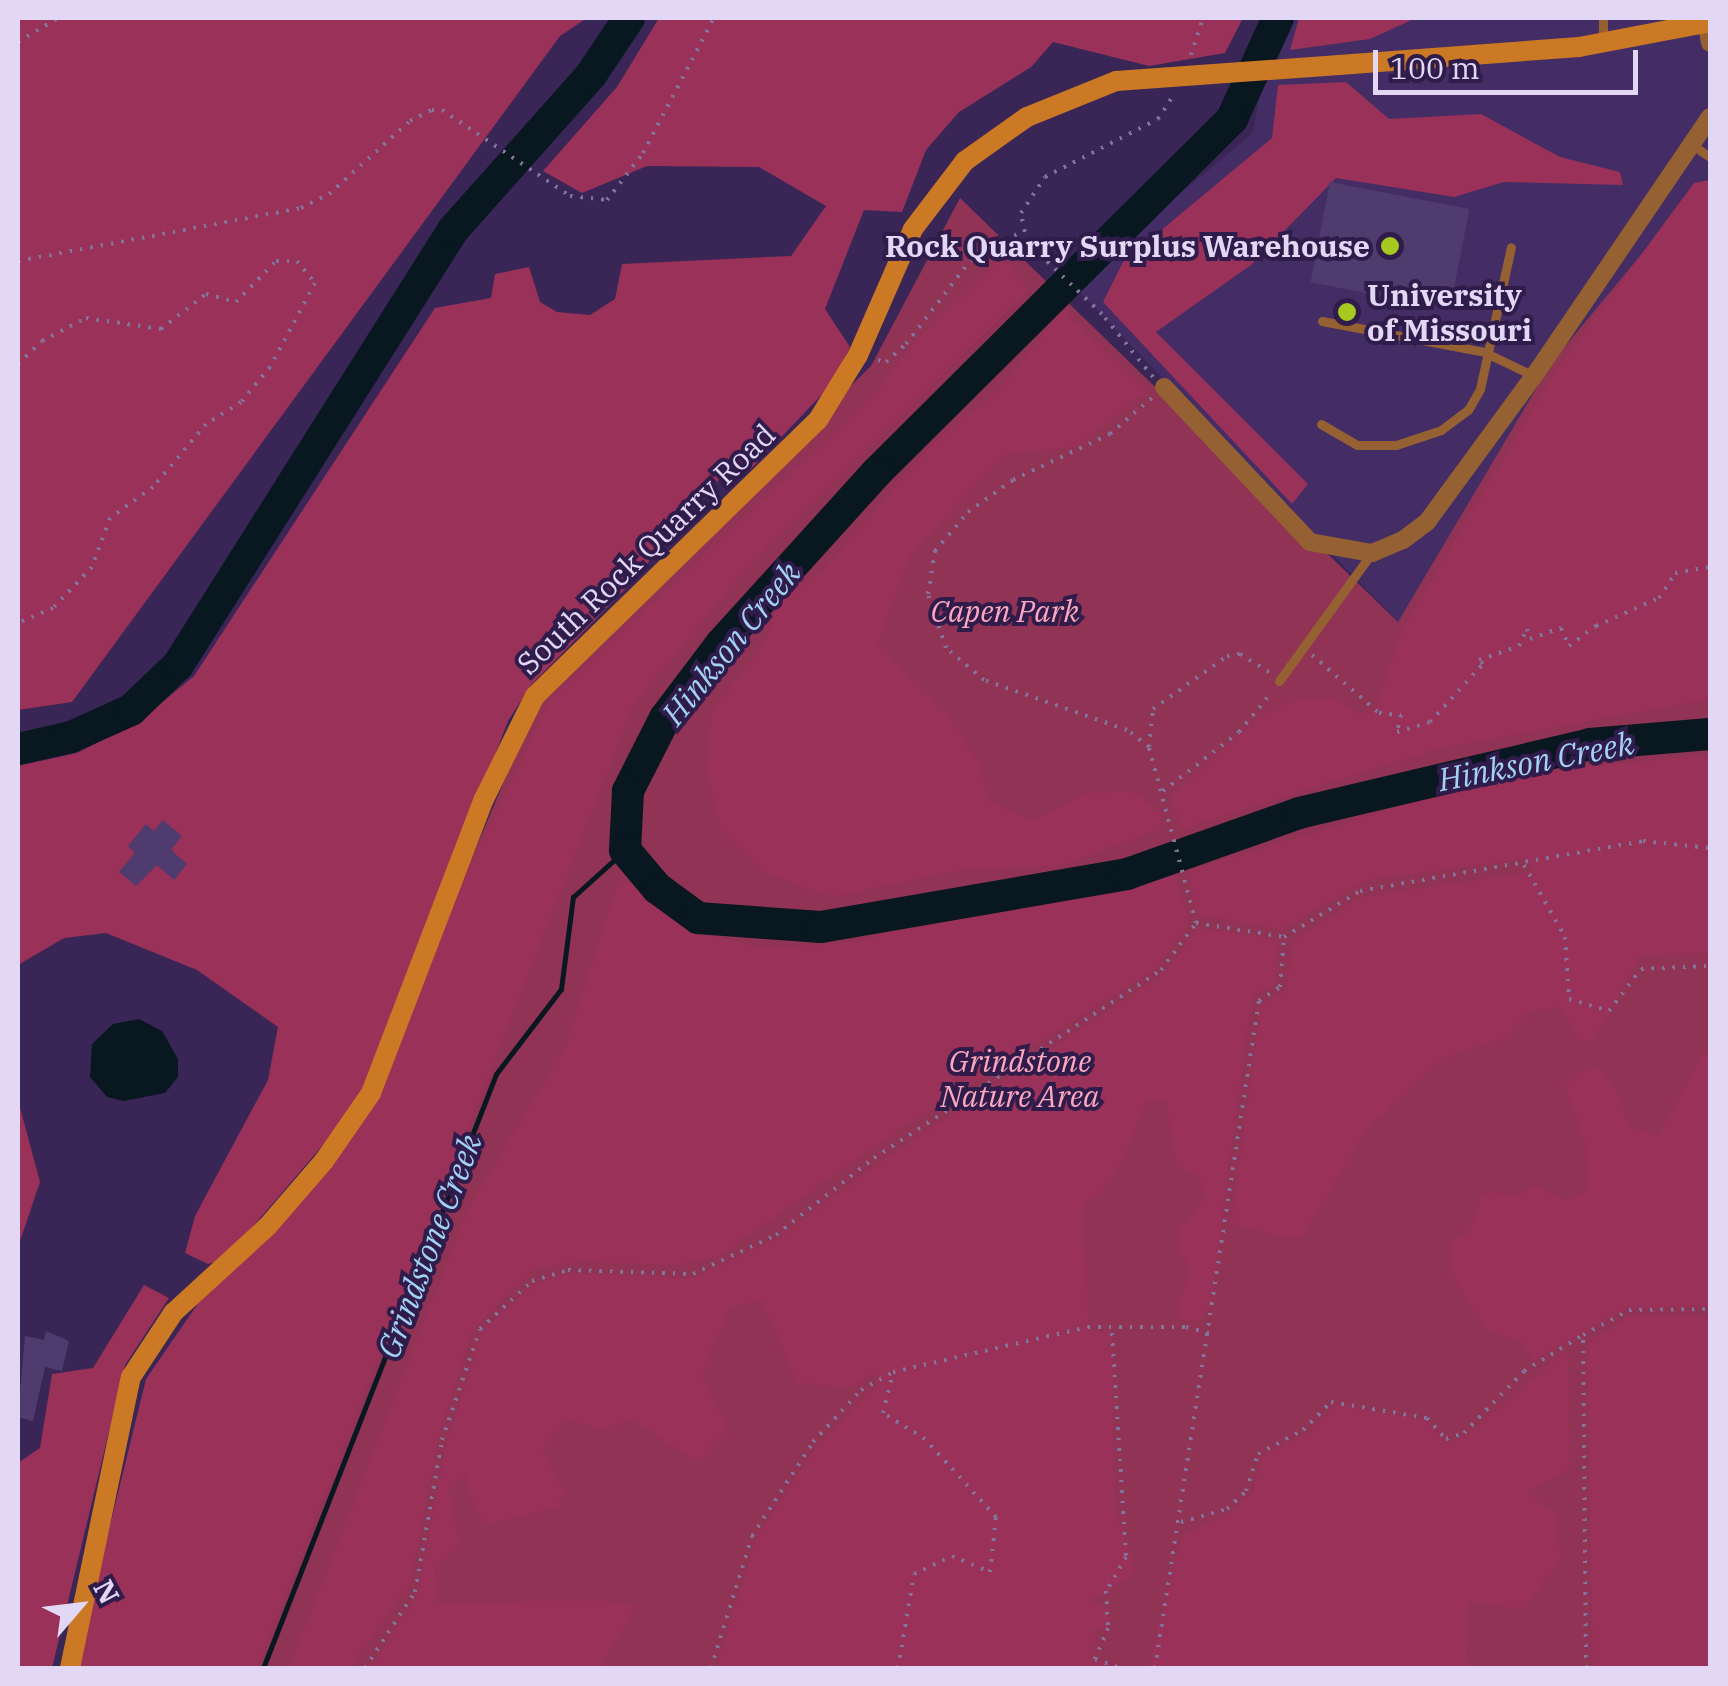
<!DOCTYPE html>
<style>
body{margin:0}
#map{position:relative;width:1728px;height:1686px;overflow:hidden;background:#3a2656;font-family:"IBM Plex Serif",serif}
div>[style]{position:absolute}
.built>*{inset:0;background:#442d64}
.green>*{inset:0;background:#903354}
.forest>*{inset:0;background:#9a3158}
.water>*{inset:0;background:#091721}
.stream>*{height:5px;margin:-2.5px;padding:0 2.5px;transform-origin:2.5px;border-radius:2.5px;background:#091721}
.river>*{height:32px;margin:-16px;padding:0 16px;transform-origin:16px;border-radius:16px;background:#091721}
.building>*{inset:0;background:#4f3b6e;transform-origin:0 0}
.path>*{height:4px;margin-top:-2px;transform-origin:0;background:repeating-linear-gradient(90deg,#83749c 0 2.5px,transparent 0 10.5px)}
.lane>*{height:9px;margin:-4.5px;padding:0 4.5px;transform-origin:4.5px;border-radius:4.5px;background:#956132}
.street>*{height:18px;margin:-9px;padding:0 9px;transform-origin:9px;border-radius:9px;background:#956132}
.secondary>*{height:20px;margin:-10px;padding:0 10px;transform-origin:10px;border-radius:10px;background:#cb7924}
.secondary-bridge>*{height:20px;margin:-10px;padding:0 10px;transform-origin:10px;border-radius:10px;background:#cb7924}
.dots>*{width:28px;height:28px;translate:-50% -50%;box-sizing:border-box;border:5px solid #301c4b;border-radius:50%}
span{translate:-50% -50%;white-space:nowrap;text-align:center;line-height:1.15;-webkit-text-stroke:8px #301c4b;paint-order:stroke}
.poi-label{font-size:30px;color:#e2d8f6;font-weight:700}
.right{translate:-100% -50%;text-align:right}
.left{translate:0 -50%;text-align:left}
.street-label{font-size:30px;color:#e2d8f6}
.park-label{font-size:30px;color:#fca7bf;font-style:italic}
.water-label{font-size:32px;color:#a2d1f4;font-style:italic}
.frame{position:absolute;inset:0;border:20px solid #e2d8f6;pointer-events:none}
.north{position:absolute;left:30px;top:1556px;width:100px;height:100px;-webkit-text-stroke:8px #301c4b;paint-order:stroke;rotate:62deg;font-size:28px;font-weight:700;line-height:40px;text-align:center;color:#e2d8f6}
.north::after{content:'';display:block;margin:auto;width:35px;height:45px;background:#e2d8f6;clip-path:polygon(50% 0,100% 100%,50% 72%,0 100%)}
.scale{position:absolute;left:1373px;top:50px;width:265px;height:45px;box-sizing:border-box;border:5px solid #e2d8f6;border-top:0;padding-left:12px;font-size:30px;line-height:35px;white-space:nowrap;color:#e2d8f6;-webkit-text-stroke:8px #301c4b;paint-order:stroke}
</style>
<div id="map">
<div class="built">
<i style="clip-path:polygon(1275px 18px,1710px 18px,1710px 193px,1400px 624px,1075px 287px,1103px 257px,1252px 134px)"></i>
</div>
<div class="green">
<i style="clip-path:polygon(1698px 186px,1710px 190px,1710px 1668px,78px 1668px,376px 1083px,545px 685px,871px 366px,960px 198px,1398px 622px,1552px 362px)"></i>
</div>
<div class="forest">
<i style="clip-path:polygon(18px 18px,587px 18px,560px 36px,72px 702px,18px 710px)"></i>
<i style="clip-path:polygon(659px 18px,1243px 18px,1225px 53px,1149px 66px,1053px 42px,1031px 67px,959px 112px,926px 150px,902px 212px,864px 210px,825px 309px,850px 347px,831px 385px,749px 471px,721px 478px,657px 542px,646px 568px,531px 685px,508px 721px,456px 856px,449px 911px,550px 699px,871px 398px,917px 339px,1002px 257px,1029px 290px,750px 564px,634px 704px,257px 1668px,75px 1668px,146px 1379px,210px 1286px,236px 1268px,353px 1110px,225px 1259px,208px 1264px,185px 1253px,195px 1216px,268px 1080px,278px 1027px,197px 970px,106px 933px,64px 938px,18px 965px,18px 766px,77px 753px,138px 722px,194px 676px,435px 308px,491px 298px,495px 274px,529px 267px,540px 302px,557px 312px,590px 315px,615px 299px,622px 264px,791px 256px,826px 206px,759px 167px,647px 166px,582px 193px,543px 171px,617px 87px)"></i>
<i style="clip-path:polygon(1299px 18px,1416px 18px,1370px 39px,1290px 50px)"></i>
<i style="clip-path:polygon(1346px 82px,1389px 119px,1481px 114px,1560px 157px,1620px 172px,1623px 185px,1504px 182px,1454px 197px,1336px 178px,1251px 265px,1156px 332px,1308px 484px,1292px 504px,1103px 302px,1123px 262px,1272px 138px,1278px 85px)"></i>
<i style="clip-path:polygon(1710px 180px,1710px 699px,1438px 749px,1181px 829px,1171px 797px,1257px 719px,1293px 701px,1335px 698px,1357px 714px,1375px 710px,1403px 628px,1556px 370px,1694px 183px)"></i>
<i style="clip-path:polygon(1063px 311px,1147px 391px,1077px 447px,1005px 454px,909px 557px,877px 646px,949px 717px,979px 763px,990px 802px,1034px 820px,1086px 793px,1133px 791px,1161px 813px,1160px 829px,1061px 866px,966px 869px,831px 897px,764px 872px,722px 832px,706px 772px,712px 711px,764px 644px,780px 599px,824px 569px,929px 447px,997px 391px)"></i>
<i style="clip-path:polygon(1710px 755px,1710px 953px,1641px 955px,1593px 1041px,1578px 1039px,1560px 1007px,1530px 1011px,1507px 1037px,1443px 1058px,1369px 1127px,1303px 1235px,1289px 1239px,1231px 1223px,1261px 1005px,1286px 990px,1292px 941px,1362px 897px,1535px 871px,1525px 859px,1365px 880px,1283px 930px,1196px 914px,1189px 870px,1410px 803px,1577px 767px)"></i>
<i style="clip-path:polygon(1175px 874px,1189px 923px,1157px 968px,896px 1132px,719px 1256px,674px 1265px,576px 1262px,535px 1269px,506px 1295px,472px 1332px,438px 1440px,410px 1585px,349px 1668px,289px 1668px,468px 1208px,565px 1048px,618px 882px,638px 882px,663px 912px,697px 933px,768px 948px,861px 941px,944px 914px,1107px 895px)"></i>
<i style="clip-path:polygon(1198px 928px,1279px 939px,1275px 983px,1252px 996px,1211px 1300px,1200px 1322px,1177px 1319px,1190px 1264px,1178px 1251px,1178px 1231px,1204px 1200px,1200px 1178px,1176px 1164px,1166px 1102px,1148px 1099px,1118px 1169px,1102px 1193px,1083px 1205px,1089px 1331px,1112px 1333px,1115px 1510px,1136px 1573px,1092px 1600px,1109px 1609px,1108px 1628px,1096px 1629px,1095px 1658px,1120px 1668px,716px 1668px,756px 1539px,815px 1448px,879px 1383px,874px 1373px,849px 1388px,797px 1382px,762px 1301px,730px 1307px,702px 1374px,727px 1430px,698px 1462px,630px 1419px,603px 1430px,567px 1419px,542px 1449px,563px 1490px,558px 1508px,485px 1524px,468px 1493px,465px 1473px,449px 1489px,460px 1545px,434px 1568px,435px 1603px,594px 1600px,636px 1606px,600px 1668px,371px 1668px,418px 1594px,445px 1449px,482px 1331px,534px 1284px,568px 1273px,693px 1278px,779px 1238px,880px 1162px,1164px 974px)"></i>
<i style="clip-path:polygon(1704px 1050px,1710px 1054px,1710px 1306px,1628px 1308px,1534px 1360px,1518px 1340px,1492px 1333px,1470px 1307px,1452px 1272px,1450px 1243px,1471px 1228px,1481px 1196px,1490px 1192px,1511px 1196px,1536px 1187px,1566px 1200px,1587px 1191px,1586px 1144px,1564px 1085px,1581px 1070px,1600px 1069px,1616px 1088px,1629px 1125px,1659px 1136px)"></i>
<i style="clip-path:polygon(18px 1100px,40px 1182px,18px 1247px)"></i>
<i style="clip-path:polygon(144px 1285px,169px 1298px,125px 1365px,52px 1668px,18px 1668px,18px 1463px,40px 1448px,52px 1374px,93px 1368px)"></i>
<i style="clip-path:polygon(1631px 1315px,1710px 1316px,1710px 1668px,1593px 1668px,1586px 1344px)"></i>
<i style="clip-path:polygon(1569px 1348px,1570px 1469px,1527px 1493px,1554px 1512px,1561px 1559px,1523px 1609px,1468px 1602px,1466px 1658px,1474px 1668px,1149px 1668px,1182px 1534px,1227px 1515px,1252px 1493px,1263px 1455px,1311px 1431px,1337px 1405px,1424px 1420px,1447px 1443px,1466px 1436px)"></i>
</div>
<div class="water">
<i style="clip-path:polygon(139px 1019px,162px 1031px,178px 1059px,178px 1077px,165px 1093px,123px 1101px,107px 1097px,90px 1077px,92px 1044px,113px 1024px)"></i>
</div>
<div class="stream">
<i style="left:263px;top:1668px;width:638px;rotate:-68.58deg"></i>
<i style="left:496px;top:1074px;width:107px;rotate:-52.6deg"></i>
<i style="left:561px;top:989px;width:93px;rotate:-82.6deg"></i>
<i style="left:573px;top:897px;width:70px;rotate:-42.1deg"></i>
</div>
<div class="river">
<i style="left:1278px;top:18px;width:111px;rotate:114.5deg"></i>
<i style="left:1232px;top:119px;width:501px;rotate:135.16deg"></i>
<i style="left:877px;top:472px;width:232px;rotate:132.2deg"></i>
<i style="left:721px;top:644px;width:93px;rotate:127.1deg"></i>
<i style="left:665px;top:718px;width:82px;rotate:116.9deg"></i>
<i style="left:628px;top:791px;width:59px;rotate:92.9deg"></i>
<i style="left:625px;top:850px;width:50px;rotate:49.9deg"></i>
<i style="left:657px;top:888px;width:51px;rotate:36.2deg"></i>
<i style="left:698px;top:918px;width:123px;rotate:4.2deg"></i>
<i style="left:821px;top:927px;width:311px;rotate:-9.8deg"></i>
<i style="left:1127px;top:874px;width:182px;rotate:-19.5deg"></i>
<i style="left:1299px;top:813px;width:299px;rotate:-13.3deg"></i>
<i style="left:1590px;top:744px;width:120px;rotate:-4.8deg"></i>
<i style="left:18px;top:749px;width:54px;rotate:-12.8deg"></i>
<i style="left:71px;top:737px;width:66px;rotate:-24.2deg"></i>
<i style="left:131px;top:710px;width:65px;rotate:-43.8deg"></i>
<i style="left:178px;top:665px;width:515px;rotate:-57.7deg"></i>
<i style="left:453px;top:230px;width:208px;rotate:-48.3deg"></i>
<i style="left:591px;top:75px;width:69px;rotate:-56.3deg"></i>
</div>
<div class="building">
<i style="left:1330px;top:182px;width:142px;height:102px;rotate:11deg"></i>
<i style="clip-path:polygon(163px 820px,182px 836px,171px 850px,187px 864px,174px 880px,157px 865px,136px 886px,119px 872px,135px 853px,128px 846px,146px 824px,154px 831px)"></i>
<i style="clip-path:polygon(46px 1331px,69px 1341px,62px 1371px,45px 1367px,33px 1421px,18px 1417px,25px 1336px,44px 1340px)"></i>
</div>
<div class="path">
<i style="left:18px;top:42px;width:47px;rotate:-31deg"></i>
<i style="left:1191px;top:55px;width:39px;rotate:-72deg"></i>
<i style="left:18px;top:261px;width:288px;rotate:-10.6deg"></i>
<i style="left:301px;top:208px;width:31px;rotate:-27deg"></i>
<i style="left:329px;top:194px;width:109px;rotate:-42deg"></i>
<i style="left:410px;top:121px;width:25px;rotate:-27deg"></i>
<i style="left:432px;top:110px;width:10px"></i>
<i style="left:442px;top:110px;width:154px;rotate:33.9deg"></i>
<i style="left:570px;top:196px;width:37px;rotate:6deg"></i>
<i style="left:607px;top:200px;width:59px;rotate:-52.5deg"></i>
<i style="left:643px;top:153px;width:153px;rotate:-62.3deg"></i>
<i style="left:878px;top:360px;width:8px;rotate:14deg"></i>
<i style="left:886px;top:362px;width:27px;rotate:-42deg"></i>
<i style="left:906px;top:344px;width:115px;rotate:-52.4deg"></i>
<i style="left:976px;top:253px;width:48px;rotate:-24.4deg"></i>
<i style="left:18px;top:364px;width:33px;rotate:-44deg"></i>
<i style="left:42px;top:341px;width:50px;rotate:-27.6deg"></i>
<i style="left:86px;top:318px;width:76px;rotate:8.3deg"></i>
<i style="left:161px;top:329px;width:57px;rotate:-37.9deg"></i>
<i style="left:206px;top:294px;width:31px;rotate:15deg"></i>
<i style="left:236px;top:302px;width:57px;rotate:-45.7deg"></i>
<i style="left:276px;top:261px;width:21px"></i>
<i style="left:297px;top:261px;width:28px;rotate:51deg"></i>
<i style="left:315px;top:283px;width:95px;rotate:118.2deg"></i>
<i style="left:270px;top:367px;width:45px;rotate:129.6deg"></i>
<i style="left:241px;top:402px;width:41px;rotate:147.8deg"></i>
<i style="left:206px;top:424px;width:82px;rotate:130.1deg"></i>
<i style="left:153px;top:487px;width:53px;rotate:144.2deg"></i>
<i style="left:110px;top:518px;width:52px;rotate:110.2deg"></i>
<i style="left:92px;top:567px;width:57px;rotate:133.6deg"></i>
<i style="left:53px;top:608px;width:38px;rotate:157deg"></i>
<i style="left:1153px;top:377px;width:81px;rotate:-129deg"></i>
<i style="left:1102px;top:314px;width:104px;rotate:-136.2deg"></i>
<i style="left:1027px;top:242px;width:30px;rotate:-102deg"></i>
<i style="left:1021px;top:213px;width:43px;rotate:-56.3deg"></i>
<i style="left:1045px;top:177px;width:127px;rotate:-27.2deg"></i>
<i style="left:1158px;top:119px;width:27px;rotate:-57deg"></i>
<i style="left:1312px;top:655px;width:89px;rotate:40.9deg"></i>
<i style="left:1379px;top:713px;width:22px;rotate:5deg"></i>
<i style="left:1401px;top:715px;width:17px;rotate:103deg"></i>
<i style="left:1397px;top:732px;width:34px;rotate:-17deg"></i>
<i style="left:1430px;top:722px;width:79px;rotate:-47.6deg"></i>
<i style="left:1483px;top:664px;width:6px;rotate:-135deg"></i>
<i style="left:1479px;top:660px;width:42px;rotate:-19.3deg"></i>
<i style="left:1519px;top:646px;width:19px;rotate:-65deg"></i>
<i style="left:1527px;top:629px;width:10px;rotate:73deg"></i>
<i style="left:1530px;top:639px;width:33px;rotate:-20deg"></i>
<i style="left:1561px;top:628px;width:20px;rotate:66deg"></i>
<i style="left:1569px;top:646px;width:34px;rotate:-37deg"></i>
<i style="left:1596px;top:626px;width:69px;rotate:-24deg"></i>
<i style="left:1659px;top:598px;width:30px;rotate:-57deg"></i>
<i style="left:1675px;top:573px;width:36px;rotate:-10deg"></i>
<i style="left:1149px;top:747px;width:38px;rotate:-84deg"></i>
<i style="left:1153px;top:709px;width:91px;rotate:-35.6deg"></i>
<i style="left:1227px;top:656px;width:13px;rotate:-9deg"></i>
<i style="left:1240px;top:654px;width:36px;rotate:32deg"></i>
<i style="left:1163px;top:791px;width:96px;rotate:-37.8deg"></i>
<i style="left:1239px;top:732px;width:52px;rotate:-50.5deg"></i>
<i style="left:1524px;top:865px;width:83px;rotate:60.3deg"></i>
<i style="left:1565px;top:937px;width:62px;rotate:86.3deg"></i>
<i style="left:1569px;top:999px;width:42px;rotate:16.7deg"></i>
<i style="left:1609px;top:1011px;width:53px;rotate:-52.7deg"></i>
<i style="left:1641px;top:969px;width:69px;rotate:-2.5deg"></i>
<i style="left:1196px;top:923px;width:89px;rotate:9deg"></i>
<i style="left:1284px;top:937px;width:89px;rotate:-31.2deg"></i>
<i style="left:1360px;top:891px;width:287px;rotate:-10deg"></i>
<i style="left:1643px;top:841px;width:67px;rotate:6deg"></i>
<i style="left:1112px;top:1333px;width:224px;rotate:86.4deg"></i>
<i style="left:1126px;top:1557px;width:39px;rotate:120deg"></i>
<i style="left:1106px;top:1591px;width:37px;rotate:87deg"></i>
<i style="left:1108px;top:1628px;width:34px;rotate:113deg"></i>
<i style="left:1095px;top:1659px;width:27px;rotate:20deg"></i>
<i style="left:1181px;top:1522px;width:48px;rotate:-15.8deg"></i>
<i style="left:1227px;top:1509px;width:26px;rotate:-43deg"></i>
<i style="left:1246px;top:1491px;width:39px;rotate:-72deg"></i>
<i style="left:1258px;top:1454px;width:51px;rotate:-28.1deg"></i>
<i style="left:1303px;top:1430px;width:40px;rotate:-45deg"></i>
<i style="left:1331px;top:1402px;width:97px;rotate:9.5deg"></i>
<i style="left:1427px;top:1418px;width:28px;rotate:48deg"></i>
<i style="left:1446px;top:1439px;width:19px;rotate:-18deg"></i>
<i style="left:1464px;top:1433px;width:86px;rotate:-45.9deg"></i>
<i style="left:1524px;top:1371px;width:69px;rotate:-31.4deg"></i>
<i style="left:365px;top:1668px;width:91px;rotate:-56.7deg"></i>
<i style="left:415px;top:1592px;width:154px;rotate:-79.9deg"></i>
<i style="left:442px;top:1440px;width:117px;rotate:-71.1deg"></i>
<i style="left:480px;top:1329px;width:71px;rotate:-42.7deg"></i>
<i style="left:532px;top:1281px;width:38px;rotate:-17deg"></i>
<i style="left:568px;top:1270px;width:125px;rotate:1.8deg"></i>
<i style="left:693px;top:1274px;width:92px;rotate:-25.2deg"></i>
<i style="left:776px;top:1235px;width:125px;rotate:-38.2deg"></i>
<i style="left:874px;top:1158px;width:343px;rotate:-33.2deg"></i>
<i style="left:1161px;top:970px;width:59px;rotate:-53.3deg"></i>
<i style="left:1196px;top:923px;width:182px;rotate:-105deg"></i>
<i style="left:1149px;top:747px;width:28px;rotate:-142deg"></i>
<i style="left:1127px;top:730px;width:151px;rotate:-160.7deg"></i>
<i style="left:984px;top:680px;width:50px;rotate:-139.9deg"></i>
<i style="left:946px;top:648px;width:57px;rotate:-108.4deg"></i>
<i style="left:928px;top:594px;width:44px;rotate:-80.8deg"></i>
<i style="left:935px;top:551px;width:51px;rotate:-49.8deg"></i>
<i style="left:968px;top:512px;width:55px;rotate:-35.4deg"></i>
<i style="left:1013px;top:480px;width:107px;rotate:-25.4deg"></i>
<i style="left:1110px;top:434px;width:57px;rotate:-40.7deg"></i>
<i style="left:711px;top:1668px;width:138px;rotate:-72.7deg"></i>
<i style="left:752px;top:1536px;width:112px;rotate:-57deg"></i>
<i style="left:813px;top:1442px;width:71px;rotate:-47.3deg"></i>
<i style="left:861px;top:1390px;width:37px;rotate:-29deg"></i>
<i style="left:898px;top:1668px;width:95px;rotate:-80.3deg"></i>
<i style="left:914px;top:1574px;width:42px;rotate:-25.3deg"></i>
<i style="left:952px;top:1556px;width:41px;rotate:22.8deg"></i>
<i style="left:990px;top:1572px;width:55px;rotate:-83.8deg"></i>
<i style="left:996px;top:1517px;width:105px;rotate:-132.3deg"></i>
<i style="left:925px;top:1439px;width:49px;rotate:-148.2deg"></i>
<i style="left:883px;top:1413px;width:42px;rotate:-76.3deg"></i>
<i style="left:893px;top:1372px;width:200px;rotate:-13deg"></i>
<i style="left:1088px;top:1327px;width:98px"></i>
<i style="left:1186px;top:1327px;width:27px;rotate:15deg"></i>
<i style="left:1155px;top:1668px;width:675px;rotate:-81.14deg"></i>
<i style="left:1259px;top:1001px;width:25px;rotate:-34deg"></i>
<i style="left:1280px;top:987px;width:50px;rotate:-85.4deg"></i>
<i style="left:1586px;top:1668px;width:333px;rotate:-90.5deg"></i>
<i style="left:1583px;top:1335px;width:52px;rotate:-28.5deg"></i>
<i style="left:1629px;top:1310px;width:81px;rotate:-0.7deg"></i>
</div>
<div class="lane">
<i style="left:1603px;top:40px;width:22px;rotate:-90deg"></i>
<i style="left:1694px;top:146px;width:19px;rotate:35deg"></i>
<i style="left:1322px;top:321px;width:165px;rotate:10.8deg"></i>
<i style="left:1484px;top:352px;width:55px;rotate:25.6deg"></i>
<i style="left:1321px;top:424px;width:42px;rotate:30.3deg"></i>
<i style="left:1357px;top:445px;width:39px"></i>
<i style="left:1396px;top:445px;width:47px;rotate:-18.4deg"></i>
<i style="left:1441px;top:430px;width:34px;rotate:-37deg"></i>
<i style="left:1468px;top:410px;width:24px;rotate:-60deg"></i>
<i style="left:1480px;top:389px;width:145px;rotate:-77.7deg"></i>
<i style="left:1279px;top:681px;width:157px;rotate:-54.1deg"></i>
</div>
<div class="street">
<i style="left:1707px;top:24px;width:19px;rotate:81deg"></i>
<i style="left:1164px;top:387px;width:213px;rotate:46.7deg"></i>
<i style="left:1310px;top:542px;width:63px;rotate:10.1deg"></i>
<i style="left:1372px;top:553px;width:34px;rotate:-23deg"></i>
<i style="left:1403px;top:540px;width:30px;rotate:-37deg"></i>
<i style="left:1427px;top:522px;width:181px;rotate:-53.8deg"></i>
<i style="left:1534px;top:376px;width:313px;rotate:-55.8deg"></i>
</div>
<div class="secondary">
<i style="left:1339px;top:65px;width:241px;rotate:-4.3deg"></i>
<i style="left:1579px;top:47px;width:133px;rotate:-10.8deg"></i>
<i style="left:70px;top:1668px;width:297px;rotate:-78.2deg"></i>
<i style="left:131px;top:1377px;width:77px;rotate:-56.7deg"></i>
<i style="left:173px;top:1313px;width:127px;rotate:-42.5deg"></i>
<i style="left:267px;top:1227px;width:87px;rotate:-49.2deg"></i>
<i style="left:324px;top:1161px;width:83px;rotate:-55.3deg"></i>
<i style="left:371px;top:1093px;width:315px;rotate:-69deg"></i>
<i style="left:484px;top:799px;width:115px;rotate:-63.7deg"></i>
<i style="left:535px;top:696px;width:395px;rotate:-44.3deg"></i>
<i style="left:818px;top:420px;width:76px;rotate:-58.4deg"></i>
<i style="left:858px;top:355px;width:137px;rotate:-66.4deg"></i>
<i style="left:913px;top:229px;width:86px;rotate:-52.6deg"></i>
<i style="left:965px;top:161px;width:76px;rotate:-35.4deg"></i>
<i style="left:1027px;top:117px;width:96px;rotate:-22deg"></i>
</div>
<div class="secondary-bridge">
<i style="left:1116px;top:81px;width:224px;rotate:-4.1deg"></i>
</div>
<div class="dots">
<i style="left:1390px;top:246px;background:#a7c81f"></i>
<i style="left:1347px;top:312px;background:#a7c81f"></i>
</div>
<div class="poi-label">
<span class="right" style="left:1370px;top:246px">Rock Quarry Surplus Warehouse</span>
<span class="left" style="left:1367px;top:312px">University<br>of Missouri</span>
</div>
<div class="street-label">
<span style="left:646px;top:549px;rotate:-44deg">South Rock Quarry Road</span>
</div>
<div class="park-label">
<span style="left:1005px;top:611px">Capen Park</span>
<span style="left:1020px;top:1078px">Grindstone<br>Nature Area</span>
</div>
<div class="water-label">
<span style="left:731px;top:643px;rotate:-51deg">Hinkson Creek</span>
<span style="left:1536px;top:761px;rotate:-11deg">Hinkson Creek</span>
<span style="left:429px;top:1246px;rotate:-69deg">Grindstone Creek</span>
</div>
<div class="frame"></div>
<div class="north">N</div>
<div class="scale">100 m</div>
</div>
